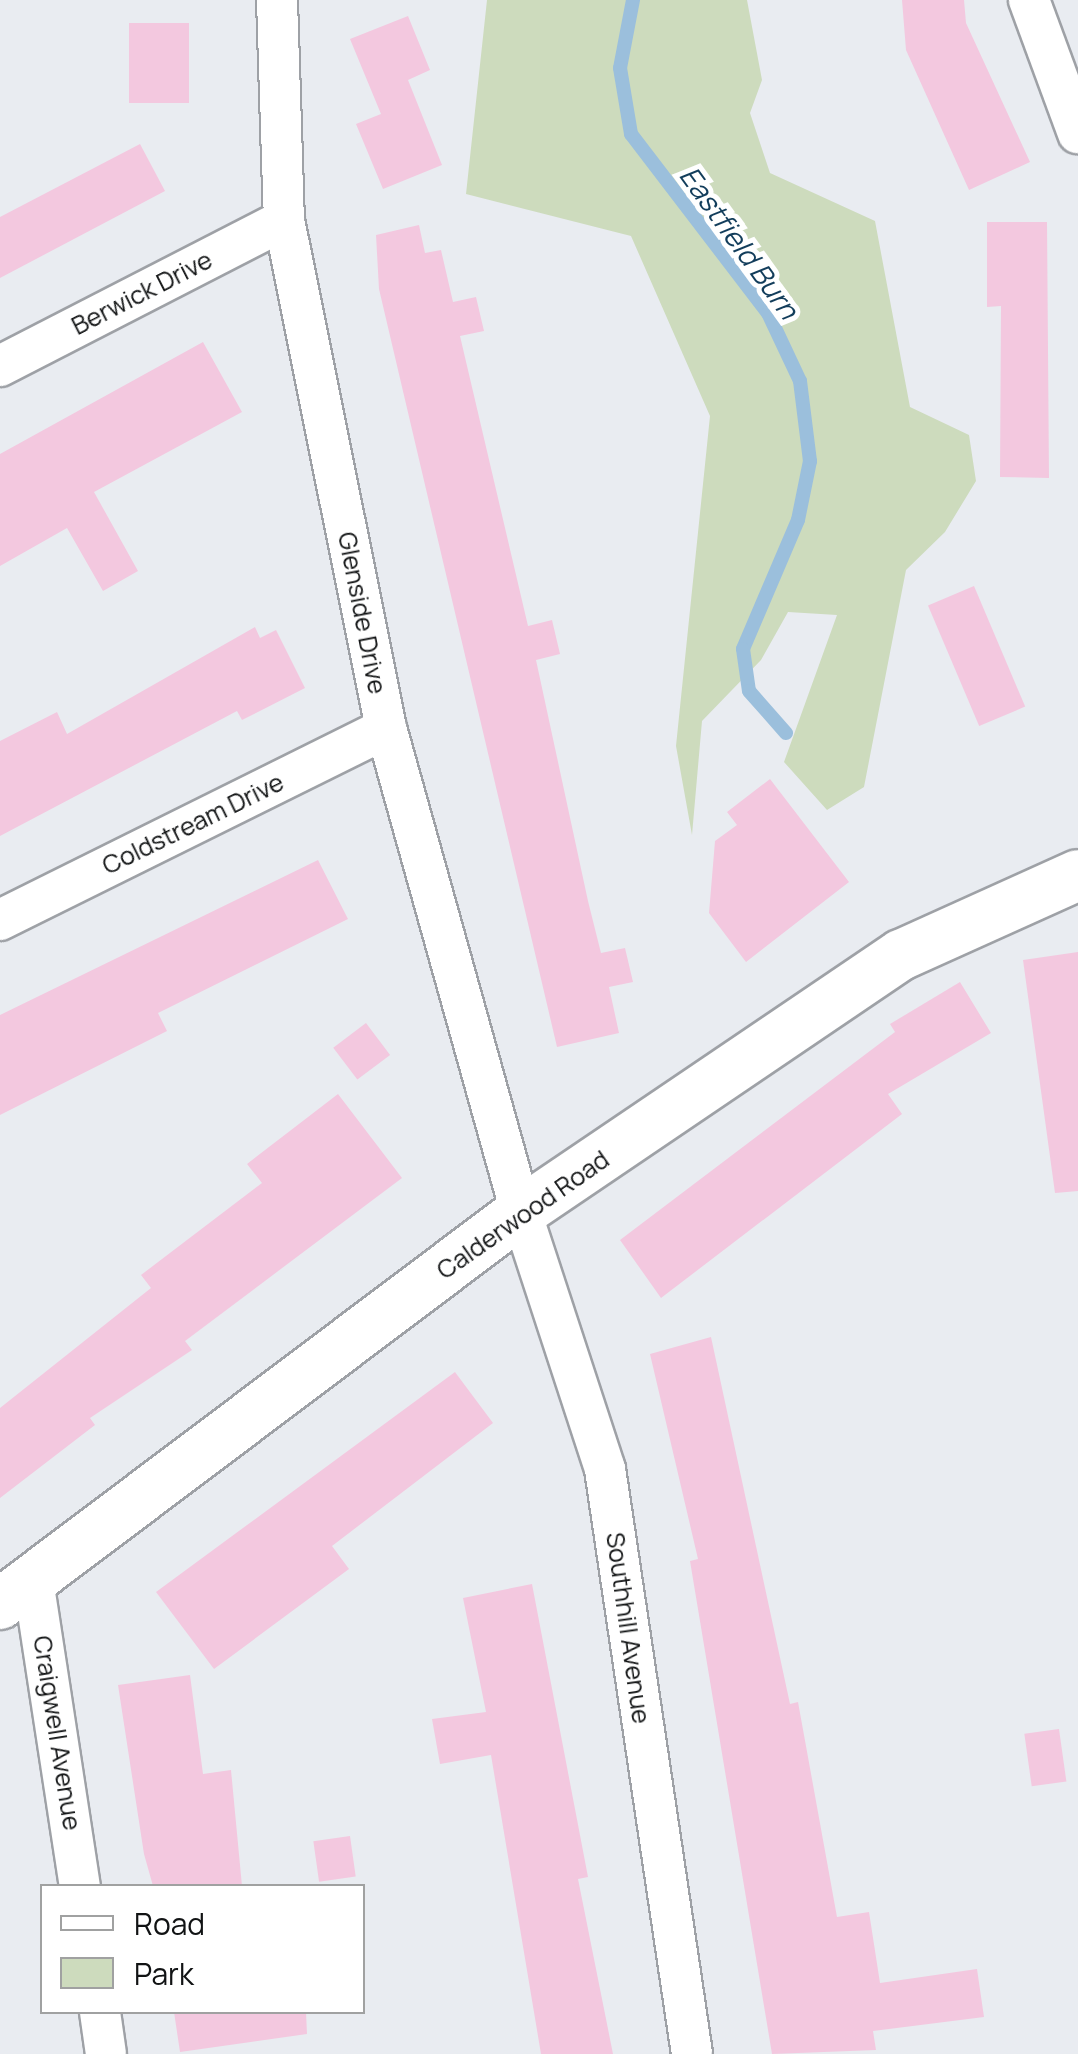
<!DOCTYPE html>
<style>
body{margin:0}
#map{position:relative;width:1078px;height:2054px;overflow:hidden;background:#e9ecf1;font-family:Manrope,sans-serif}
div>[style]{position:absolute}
.green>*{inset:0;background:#cddbbd}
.stream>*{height:14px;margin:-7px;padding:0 7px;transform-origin:7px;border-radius:7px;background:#9bbfdc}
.building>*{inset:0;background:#f3c8df;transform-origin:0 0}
.roads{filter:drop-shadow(2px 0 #9ea1a6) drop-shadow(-2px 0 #9ea1a6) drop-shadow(0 2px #9ea1a6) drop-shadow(0 -2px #9ea1a6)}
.minor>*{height:40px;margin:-20px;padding:0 20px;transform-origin:20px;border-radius:20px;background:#fff}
.tertiary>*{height:50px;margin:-25px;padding:0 25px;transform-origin:25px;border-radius:25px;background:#fff}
span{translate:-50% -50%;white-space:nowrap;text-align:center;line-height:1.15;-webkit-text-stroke:10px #fff;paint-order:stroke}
.street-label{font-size:25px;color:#111314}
.water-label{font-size:28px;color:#123d5b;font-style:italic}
.legend{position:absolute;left:40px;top:1884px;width:325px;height:130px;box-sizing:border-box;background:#fff;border:2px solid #a0a1a1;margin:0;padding:12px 18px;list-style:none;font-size:30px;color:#111314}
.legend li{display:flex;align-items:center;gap:20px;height:50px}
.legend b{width:50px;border:2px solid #a0a1a1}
</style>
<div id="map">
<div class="green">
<i style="clip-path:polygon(487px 0,747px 0,762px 80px,750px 113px,770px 173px,875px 221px,910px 407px,969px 435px,976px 481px,945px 532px,906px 570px,864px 787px,827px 810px,784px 762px,837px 615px,788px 612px,761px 660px,702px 721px,692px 835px,676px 746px,710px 416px,631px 236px,466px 194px)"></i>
</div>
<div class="stream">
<i style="left:633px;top:0;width:69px;rotate:100.8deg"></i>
<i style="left:620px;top:68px;width:67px;rotate:80.5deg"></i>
<i style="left:631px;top:134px;width:225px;rotate:52.6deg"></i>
<i style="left:768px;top:313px;width:75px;rotate:64.8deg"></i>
<i style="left:800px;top:381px;width:81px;rotate:82.9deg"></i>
<i style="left:810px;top:461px;width:60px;rotate:101.5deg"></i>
<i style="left:798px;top:520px;width:140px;rotate:113.1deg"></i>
<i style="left:743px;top:649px;width:42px;rotate:81.9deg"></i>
<i style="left:749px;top:691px;width:56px;rotate:48.6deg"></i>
</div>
<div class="building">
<i style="clip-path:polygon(902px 0,964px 0,966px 23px,1030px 162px,969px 190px,906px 50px)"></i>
<i style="clip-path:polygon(408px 16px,430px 70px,408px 80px,442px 165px,383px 189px,356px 124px,381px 114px,350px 39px)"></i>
<i style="left:129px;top:23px;width:60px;height:80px"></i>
<i style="clip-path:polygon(140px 144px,165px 191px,0 278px,0 217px)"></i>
<i style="clip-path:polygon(987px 222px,1047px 222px,1049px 478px,1000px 477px,1001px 306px,987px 307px)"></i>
<i style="clip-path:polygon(419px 225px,425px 253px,441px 250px,453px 302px,476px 297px,484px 331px,460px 336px,528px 626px,552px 620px,560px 654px,536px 660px,588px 901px,601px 953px,625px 948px,633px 982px,609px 987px,619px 1033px,557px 1047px,379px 289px,376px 235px)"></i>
<i style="clip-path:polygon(203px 342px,242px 412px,94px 492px,138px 571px,103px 591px,67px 528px,0 566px,0 454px)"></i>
<i style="left:974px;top:586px;width:131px;height:50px;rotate:67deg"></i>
<i style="clip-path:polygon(255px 627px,260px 638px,276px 630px,305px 688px,242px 720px,237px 711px,0 836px,0 741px,57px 712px,67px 734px)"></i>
<i style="clip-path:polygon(770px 779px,849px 882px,746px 962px,709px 913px,715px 841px,737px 825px,727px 812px)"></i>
<i style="clip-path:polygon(318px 860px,348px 919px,158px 1013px,167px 1031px,0 1115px,0 1015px)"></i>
<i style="clip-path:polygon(1078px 952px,1078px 1191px,1055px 1193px,1023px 960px)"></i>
<i style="clip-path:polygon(960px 982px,991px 1033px,888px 1094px,902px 1114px,661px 1298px,620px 1240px,895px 1032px,890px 1024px)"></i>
<i style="left:366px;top:1023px;width:40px;height:41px;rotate:53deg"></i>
<i style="clip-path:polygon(338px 1094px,402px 1178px,185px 1341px,192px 1350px,90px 1418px,95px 1425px,0 1498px,0 1408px,151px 1288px,141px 1275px,262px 1183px,247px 1164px)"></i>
<i style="clip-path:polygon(711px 1337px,790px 1704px,798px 1702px,837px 1917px,869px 1912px,880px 1983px,977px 1969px,984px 2017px,873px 2031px,876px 2050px,772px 2054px,690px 1561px,698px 1559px,650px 1354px)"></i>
<i style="clip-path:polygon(455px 1372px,493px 1423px,332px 1546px,349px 1569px,214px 1669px,156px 1592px)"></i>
<i style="clip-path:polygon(532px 1584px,588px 1877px,578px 1879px,613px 2054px,541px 2054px,491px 1755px,440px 1764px,432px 1719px,486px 1712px,463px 1598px)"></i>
<i style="clip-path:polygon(190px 1675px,203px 1774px,231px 1770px,242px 1886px,153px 1886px,144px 1854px,118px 1685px)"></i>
<i style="left:1059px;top:1729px;width:53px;height:35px;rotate:82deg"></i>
<i style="left:350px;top:1836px;width:41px;height:37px;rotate:82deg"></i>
<i style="clip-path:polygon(174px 2012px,306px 2012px,307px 2034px,180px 2052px)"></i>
</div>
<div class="roads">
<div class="minor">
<i style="left:277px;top:0;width:220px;rotate:88.2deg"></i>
<i style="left:284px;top:220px;width:518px;rotate:78.65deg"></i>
<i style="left:386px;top:728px;width:502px;rotate:74.41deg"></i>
<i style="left:521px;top:1212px;width:270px;rotate:71.9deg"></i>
<i style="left:605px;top:1469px;width:591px;rotate:81.54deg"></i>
<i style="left:1029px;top:0;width:142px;rotate:69.8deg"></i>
<i style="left:0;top:366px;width:319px;rotate:-27.2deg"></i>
<i style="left:0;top:920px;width:431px;rotate:-26.4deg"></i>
<i style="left:33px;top:1580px;width:310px;rotate:81.3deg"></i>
<i style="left:100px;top:2012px;width:42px;rotate:81.9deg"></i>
</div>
<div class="tertiary">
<i style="left:0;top:1604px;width:652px;rotate:-36.96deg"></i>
<i style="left:521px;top:1212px;width:459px;rotate:-34.1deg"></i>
<i style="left:901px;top:955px;width:194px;rotate:-24.3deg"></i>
</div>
</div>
<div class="street-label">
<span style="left:142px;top:293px;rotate:-27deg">Berwick Drive</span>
<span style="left:362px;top:613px;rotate:79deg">Glenside Drive</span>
<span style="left:193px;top:824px;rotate:-26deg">Coldstream Drive</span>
<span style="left:523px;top:1215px;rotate:-35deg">Calderwood Road</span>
<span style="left:628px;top:1628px;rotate:82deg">Southhill Avenue</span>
<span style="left:57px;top:1733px;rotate:81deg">Craigwell Avenue</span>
</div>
<div class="water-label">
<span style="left:740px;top:242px;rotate:54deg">Eastfield Burn</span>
</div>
<ul class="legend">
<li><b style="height:12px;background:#fff"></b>Road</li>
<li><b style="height:28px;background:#cddbbd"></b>Park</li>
</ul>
</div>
